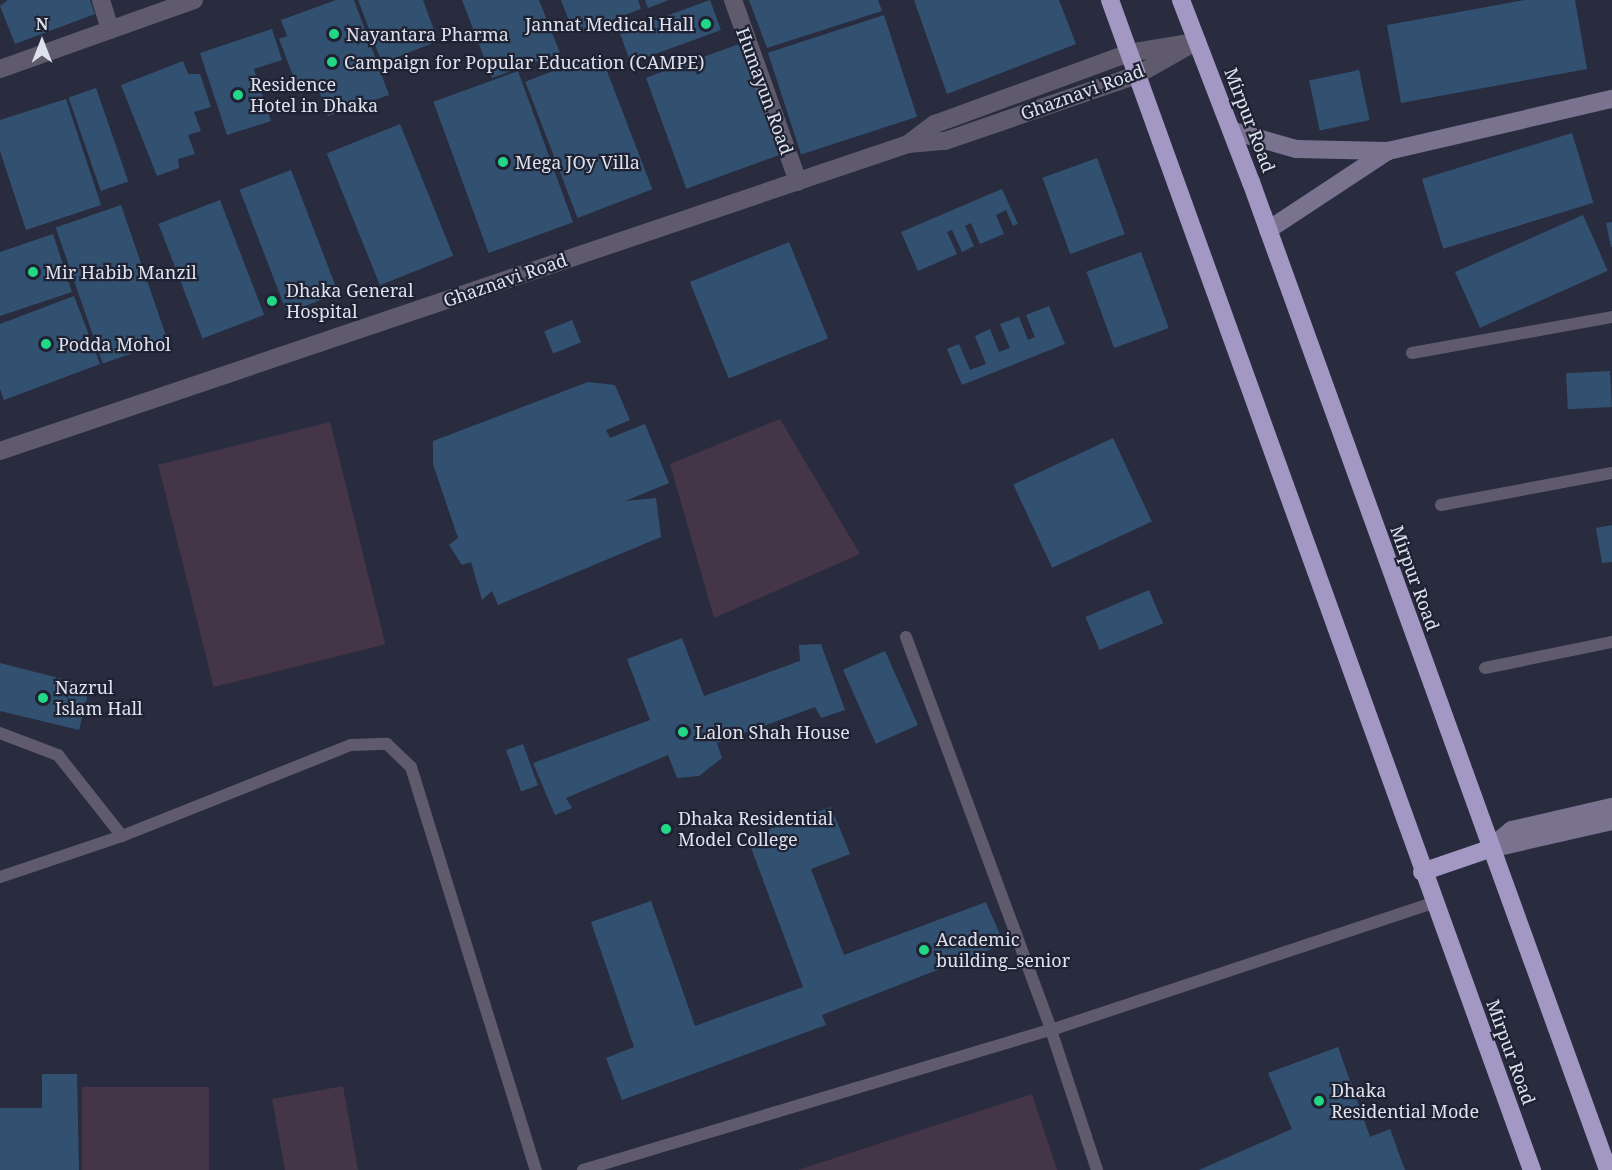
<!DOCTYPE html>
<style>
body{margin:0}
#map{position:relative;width:1612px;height:1170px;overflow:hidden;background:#282c3e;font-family:"Noto Serif",serif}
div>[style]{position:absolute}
.green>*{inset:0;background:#453549;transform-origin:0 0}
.building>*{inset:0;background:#325171;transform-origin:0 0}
.lane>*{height:12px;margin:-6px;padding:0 6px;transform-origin:6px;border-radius:6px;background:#5f5b6c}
.street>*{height:18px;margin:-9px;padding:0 9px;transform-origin:9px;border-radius:9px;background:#5f5b6c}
.secondary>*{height:18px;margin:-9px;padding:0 9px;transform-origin:9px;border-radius:9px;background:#7a7390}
.highway>*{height:18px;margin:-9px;padding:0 9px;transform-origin:9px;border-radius:9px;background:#a398c4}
.dots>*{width:16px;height:16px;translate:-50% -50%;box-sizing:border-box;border:3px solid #1e2233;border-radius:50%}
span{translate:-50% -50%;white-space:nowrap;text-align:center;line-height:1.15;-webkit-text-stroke:4.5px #1e2233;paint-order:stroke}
.poi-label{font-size:18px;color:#dee2ed}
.right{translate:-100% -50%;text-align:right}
.left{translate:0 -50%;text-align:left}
.street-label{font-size:18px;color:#dee2ed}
.north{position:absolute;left:12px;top:12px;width:60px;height:60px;-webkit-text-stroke:4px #1e2233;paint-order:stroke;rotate:0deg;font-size:16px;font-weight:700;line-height:24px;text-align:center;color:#dee2ed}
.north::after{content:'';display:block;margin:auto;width:21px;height:27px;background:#dee2ed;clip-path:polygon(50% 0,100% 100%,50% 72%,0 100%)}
</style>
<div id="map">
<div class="green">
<i style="clip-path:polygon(780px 419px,860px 554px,714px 618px,670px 464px)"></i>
<i style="left:330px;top:422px;width:229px;height:177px;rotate:76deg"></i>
<i style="clip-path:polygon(343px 1086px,358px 1170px,285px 1170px,272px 1099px)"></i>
<i style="left:209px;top:1087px;width:83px;height:127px;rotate:90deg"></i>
<i style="clip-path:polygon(1032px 1094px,1057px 1170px,798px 1170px)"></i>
</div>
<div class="building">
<i style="clip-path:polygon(8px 0,90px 0,95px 14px,15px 44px,0 6px)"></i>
<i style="clip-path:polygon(336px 0,354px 0,389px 95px,328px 116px,317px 85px,299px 91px,279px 39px,287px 36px,281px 20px)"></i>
<i style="clip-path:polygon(358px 0,423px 0,438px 41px,382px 63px)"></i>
<i style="clip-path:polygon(462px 0,539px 0,560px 53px,492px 78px)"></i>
<i style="clip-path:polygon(561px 0,638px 0,641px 9px,574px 34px)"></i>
<i style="clip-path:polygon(645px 0,669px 0,648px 8px)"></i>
<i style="left:710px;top:0;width:32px;height:96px;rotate:70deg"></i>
<i style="clip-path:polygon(749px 0,878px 0,882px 11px,767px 48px)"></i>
<i style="clip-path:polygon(914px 0,1059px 0,1076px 44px,947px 94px)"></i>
<i style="clip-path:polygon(1525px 0,1575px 0,1587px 69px,1401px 103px,1387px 25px)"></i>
<i style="left:884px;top:15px;width:107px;height:122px;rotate:72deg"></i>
<i style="clip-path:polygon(272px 29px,282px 60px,254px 69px,271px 121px,227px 135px,200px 53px)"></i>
<i style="left:739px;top:44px;width:118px;height:99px;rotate:70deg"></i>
<i style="left:600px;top:53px;width:146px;height:80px;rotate:69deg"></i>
<i style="clip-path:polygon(183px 61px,188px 74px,200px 74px,211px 107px,194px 112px,201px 131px,188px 135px,195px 154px,178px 159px,179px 168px,157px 176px,121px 85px)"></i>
<i style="left:1359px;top:70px;width:51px;height:51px;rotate:78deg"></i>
<i style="left:518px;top:71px;width:161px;height:90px;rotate:70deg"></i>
<i style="left:96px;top:88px;width:99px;height:29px;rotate:71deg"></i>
<i style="clip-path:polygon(66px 99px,101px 205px,26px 230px,0 151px,0 120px)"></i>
<i style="left:400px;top:124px;width:142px;height:79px;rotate:68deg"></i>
<i style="left:1572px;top:133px;width:73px;height:157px;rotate:73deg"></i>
<i style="left:1097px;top:158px;width:81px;height:58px;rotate:70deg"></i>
<i style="left:291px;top:170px;width:132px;height:55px;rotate:69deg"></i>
<i style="clip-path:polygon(1002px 189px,1018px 224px,1013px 226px,1006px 210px,996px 215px,1004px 234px,980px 244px,971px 223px,965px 226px,974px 246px,962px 252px,952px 230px,947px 232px,957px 254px,918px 271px,901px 232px)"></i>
<i style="left:220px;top:200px;width:123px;height:66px;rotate:69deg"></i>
<i style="left:121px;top:205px;width:144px;height:69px;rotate:71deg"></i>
<i style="left:1583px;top:215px;width:61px;height:140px;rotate:66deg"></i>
<i style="clip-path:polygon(1612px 222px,1612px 247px,1611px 247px,1606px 223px)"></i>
<i style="clip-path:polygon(53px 234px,72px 292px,0 316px,0 252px)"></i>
<i style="left:789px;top:242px;width:104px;height:107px;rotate:68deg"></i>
<i style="left:1141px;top:252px;width:81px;height:58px;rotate:70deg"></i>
<i style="clip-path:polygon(74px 296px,100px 364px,4px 400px,0 389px,0 324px)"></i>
<i style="clip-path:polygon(1049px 306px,1065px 344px,962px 385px,947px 349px,959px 344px,970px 370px,986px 364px,975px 336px,990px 329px,999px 352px,1010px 348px,1000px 324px,1019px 317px,1028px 340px,1035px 337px,1026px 315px)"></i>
<i style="left:572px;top:320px;width:24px;height:30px;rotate:68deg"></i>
<i style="left:1610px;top:371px;width:36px;height:44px;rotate:87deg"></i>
<i style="clip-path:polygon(588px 382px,615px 385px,630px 420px,606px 430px,610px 438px,645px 424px,669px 483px,625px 501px,656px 498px,661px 537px,498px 605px,492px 591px,482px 600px,471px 562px,462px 565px,449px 545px,458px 538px,433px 464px,433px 441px)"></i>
<i style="left:1113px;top:438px;width:92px;height:110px;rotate:65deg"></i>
<i style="clip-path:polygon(1612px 525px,1612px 562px,1602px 563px,1596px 528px)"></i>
<i style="left:1149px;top:590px;width:36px;height:69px;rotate:67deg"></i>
<i style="clip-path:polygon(682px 638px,704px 696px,800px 661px,799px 645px,821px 644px,845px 710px,821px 718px,815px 707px,717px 743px,722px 758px,699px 776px,677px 778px,668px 755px,566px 798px,572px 808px,555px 815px,533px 763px,650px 720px,627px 659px)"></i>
<i style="left:885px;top:651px;width:81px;height:46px;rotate:66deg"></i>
<i style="clip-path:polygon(0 663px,90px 686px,79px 730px,0 711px)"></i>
<i style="left:523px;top:744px;width:44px;height:18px;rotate:70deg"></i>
<i style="clip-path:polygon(831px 807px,850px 854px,811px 869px,844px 955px,986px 902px,1004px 944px,822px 1015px,826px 1025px,622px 1100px,606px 1058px,634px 1047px,591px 922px,651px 901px,695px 1026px,803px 987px,747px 837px)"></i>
<i style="clip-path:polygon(1338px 1047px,1370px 1137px,1390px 1129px,1405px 1170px,1199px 1170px,1292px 1129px,1268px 1073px)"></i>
<i style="clip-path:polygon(42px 1074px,77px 1074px,79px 1170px,0 1170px,0 1108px,42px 1108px)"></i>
</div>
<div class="lane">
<i style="left:1412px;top:353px;width:203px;rotate:-10.2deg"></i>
<i style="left:1441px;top:505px;width:174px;rotate:-10.6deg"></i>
<i style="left:906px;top:637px;width:419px;rotate:69.7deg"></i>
<i style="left:1051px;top:1030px;width:403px;rotate:-18.4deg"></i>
<i style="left:1485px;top:668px;width:130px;rotate:-11.6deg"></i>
<i style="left:0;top:733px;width:62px;rotate:20.8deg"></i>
<i style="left:58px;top:755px;width:103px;rotate:51.7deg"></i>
<i style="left:0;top:877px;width:129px;rotate:-18.6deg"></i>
<i style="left:122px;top:836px;width:246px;rotate:-21.7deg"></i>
<i style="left:351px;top:745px;width:36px;rotate:-2deg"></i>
<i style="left:387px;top:744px;width:33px;rotate:44deg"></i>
<i style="left:411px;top:767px;width:422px;rotate:72.8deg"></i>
<i style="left:583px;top:1170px;width:488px;rotate:-16.7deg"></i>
<i style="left:1051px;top:1030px;width:147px;rotate:71.8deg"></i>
</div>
<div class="street">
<i style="left:101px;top:0;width:31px;rotate:73deg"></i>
<i style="left:733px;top:0;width:193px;rotate:70.3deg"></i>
<i style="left:0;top:69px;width:206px;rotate:-19.6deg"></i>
<i style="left:908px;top:144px;width:34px;rotate:-37deg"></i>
<i style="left:935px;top:124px;width:207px;rotate:-20.1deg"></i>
<i style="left:1129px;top:53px;width:55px;rotate:-9.5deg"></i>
<i style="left:0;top:451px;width:958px;rotate:-18.68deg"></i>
<i style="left:908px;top:144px;width:37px;rotate:-5deg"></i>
<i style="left:945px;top:141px;width:203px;rotate:-19deg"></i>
<i style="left:1137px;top:75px;width:69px;rotate:-29.5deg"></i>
</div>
<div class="secondary">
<i style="left:1233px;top:131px;width:66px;rotate:15.9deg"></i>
<i style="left:1296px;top:149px;width:92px;rotate:1.2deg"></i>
<i style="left:1388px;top:151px;width:230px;rotate:-13.1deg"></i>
<i style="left:1268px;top:230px;width:144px;rotate:-33.4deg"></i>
<i style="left:1494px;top:848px;width:121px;rotate:-12.9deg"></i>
<i style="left:1489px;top:849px;width:30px;rotate:-40deg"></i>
<i style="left:1512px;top:830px;width:103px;rotate:-13deg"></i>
</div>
<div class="highway">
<i style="left:1110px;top:0;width:1244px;rotate:70.17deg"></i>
<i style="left:1181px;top:0;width:195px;rotate:69deg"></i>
<i style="left:1251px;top:182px;width:1051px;rotate:70.13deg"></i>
<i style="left:1422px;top:872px;width:71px;rotate:-18.9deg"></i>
</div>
<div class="dots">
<i style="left:706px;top:24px;background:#22d887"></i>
<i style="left:334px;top:34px;background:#22d887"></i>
<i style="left:332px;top:62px;background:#22d887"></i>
<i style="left:238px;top:95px;background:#22d887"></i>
<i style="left:503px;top:162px;background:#22d887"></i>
<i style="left:33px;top:272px;background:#22d887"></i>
<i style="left:272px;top:301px;background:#22d887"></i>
<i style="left:46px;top:344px;background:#22d887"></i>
<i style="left:43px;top:698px;background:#22d887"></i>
<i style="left:683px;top:732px;background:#22d887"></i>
<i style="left:666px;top:829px;background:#22d887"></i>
<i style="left:924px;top:950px;background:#22d887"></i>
<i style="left:1319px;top:1101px;background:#22d887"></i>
</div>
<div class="poi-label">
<span class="right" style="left:694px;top:24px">Jannat Medical Hall</span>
<span class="left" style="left:346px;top:34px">Nayantara Pharma</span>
<span class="left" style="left:344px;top:62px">Campaign for Popular Education (CAMPE)</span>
<span class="left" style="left:250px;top:95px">Residence<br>Hotel in Dhaka</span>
<span class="left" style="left:515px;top:162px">Mega JOy Villa</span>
<span class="left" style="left:45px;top:272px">Mir Habib Manzil</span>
<span class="left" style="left:286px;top:301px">Dhaka General<br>Hospital</span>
<span class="left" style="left:58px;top:344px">Podda Mohol</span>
<span class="left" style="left:55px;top:698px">Nazrul<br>Islam Hall</span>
<span class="left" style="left:695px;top:732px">Lalon Shah House</span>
<span class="left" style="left:678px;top:829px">Dhaka Residential<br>Model College</span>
<span class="left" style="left:936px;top:950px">Academic<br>building_senior</span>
<span class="left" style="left:1331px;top:1101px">Dhaka<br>Residential Mode</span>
</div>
<div class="street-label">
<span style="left:765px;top:91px;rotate:70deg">Humayun Road</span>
<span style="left:1082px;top:92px;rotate:-20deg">Ghaznavi Road</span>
<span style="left:1250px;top:120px;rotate:69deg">Mirpur Road</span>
<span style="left:505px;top:280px;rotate:-19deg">Ghaznavi Road</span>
<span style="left:1415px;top:578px;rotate:70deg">Mirpur Road</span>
<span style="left:1511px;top:1052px;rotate:70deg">Mirpur Road</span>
</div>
<div class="north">N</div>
</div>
